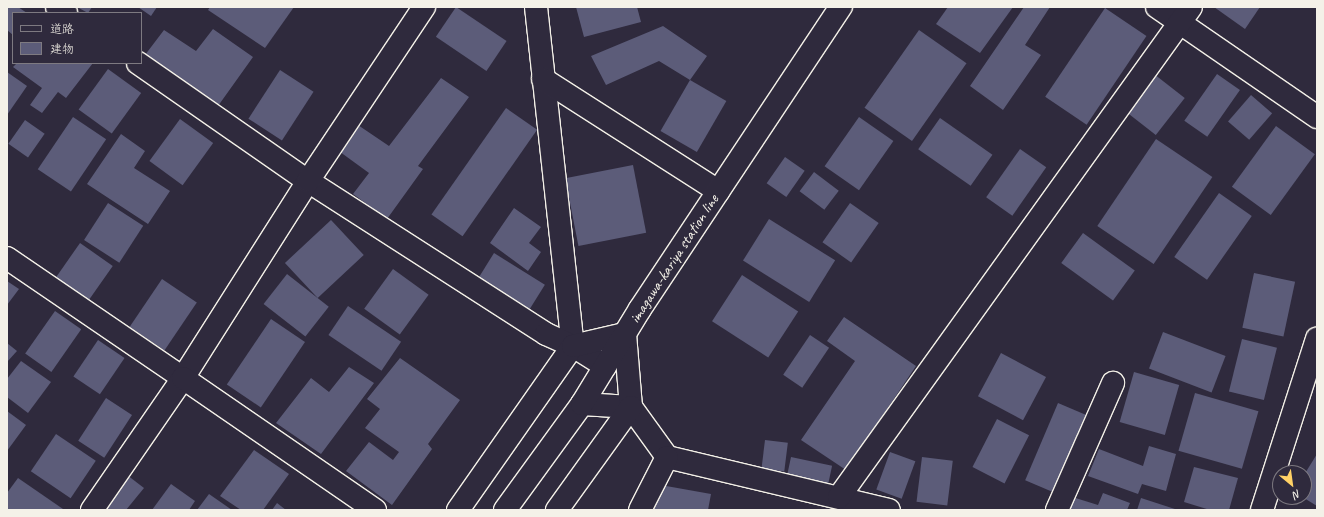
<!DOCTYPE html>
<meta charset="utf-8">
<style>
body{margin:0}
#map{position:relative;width:1324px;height:517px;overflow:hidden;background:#2f2a3d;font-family:Caveat,"Klee One",sans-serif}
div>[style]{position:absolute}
.building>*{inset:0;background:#5c5c79;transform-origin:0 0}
.roads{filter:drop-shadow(1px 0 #f4f1e8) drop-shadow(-1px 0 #f4f1e8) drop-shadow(0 1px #f4f1e8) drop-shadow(0 -1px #f4f1e8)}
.street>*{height:22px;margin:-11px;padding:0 11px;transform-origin:11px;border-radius:11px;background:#2f2a3d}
.secondary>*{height:22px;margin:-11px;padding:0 11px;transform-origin:11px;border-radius:11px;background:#2f2a3d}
span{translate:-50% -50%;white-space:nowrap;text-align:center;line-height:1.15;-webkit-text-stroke:3.5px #2f2a3d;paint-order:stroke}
.street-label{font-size:16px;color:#f4f1e8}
.frame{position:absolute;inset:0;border:8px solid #f4f1e8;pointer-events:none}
.legend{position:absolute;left:12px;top:12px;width:130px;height:52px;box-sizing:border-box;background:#2f2a3d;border:1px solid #7e7a81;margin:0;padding:5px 7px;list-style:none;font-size:12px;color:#f4f1e8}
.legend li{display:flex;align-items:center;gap:8px;height:20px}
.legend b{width:20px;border:1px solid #7e7a81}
.north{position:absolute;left:1272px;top:465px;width:40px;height:40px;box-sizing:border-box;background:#2f2a3d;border:1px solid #7e7a81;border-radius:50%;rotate:151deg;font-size:11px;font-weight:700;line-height:16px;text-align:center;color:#f4f1e8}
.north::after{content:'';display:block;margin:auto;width:14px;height:18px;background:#ffd166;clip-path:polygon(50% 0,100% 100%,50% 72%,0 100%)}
</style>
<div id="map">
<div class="building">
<i style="clip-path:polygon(7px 7px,18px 7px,27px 13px,13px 13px,13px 35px,7px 30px)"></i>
<i style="clip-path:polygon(77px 7px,92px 7px,88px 13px)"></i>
<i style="clip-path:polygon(138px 7px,157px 7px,151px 16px)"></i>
<i style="clip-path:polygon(210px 7px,294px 7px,265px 48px,208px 10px)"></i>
<i style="left:456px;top:7px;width:61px;height:36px;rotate:34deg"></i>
<i style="clip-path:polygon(576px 7px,637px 7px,641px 22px,584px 37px)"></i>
<i style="clip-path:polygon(948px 7px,1013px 7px,980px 53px,936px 24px)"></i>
<i style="clip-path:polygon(1024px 7px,1050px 7px,1025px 45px,1041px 55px,1003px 110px,970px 86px)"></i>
<i style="clip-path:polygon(1214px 7px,1260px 7px,1245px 29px)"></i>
<i style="left:1105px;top:8px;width:50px;height:107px;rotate:34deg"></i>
<i style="clip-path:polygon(663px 26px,707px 56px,690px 80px,659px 61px,606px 85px,591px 56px)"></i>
<i style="clip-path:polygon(213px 29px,253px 57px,218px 106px,145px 55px,164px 30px,196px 51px)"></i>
<i style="left:919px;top:30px;width:58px;height:95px;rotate:35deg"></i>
<i style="clip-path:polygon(17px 63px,93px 63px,66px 98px,58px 92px,42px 113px,30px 105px,42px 88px,13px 67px)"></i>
<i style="left:108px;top:69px;width:41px;height:50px;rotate:36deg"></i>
<i style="left:280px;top:70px;width:40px;height:58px;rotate:33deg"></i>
<i style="clip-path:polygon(7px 72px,27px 86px,7px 115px)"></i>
<i style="left:1154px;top:74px;width:39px;height:47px;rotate:38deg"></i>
<i style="left:1217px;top:74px;width:28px;height:57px;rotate:35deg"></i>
<i style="clip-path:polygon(441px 78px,469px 97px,418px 166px,423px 169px,387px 219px,353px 194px,369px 173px,336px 149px,355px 123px,389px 146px)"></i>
<i style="left:690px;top:80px;width:42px;height:59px;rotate:30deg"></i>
<i style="left:1251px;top:95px;width:28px;height:35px;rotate:41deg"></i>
<i style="left:506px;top:108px;width:38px;height:130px;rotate:35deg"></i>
<i style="left:73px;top:117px;width:40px;height:63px;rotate:34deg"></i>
<i style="left:859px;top:117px;width:42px;height:60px;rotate:35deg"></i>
<i style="left:940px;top:118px;width:64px;height:38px;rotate:35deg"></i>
<i style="left:180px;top:119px;width:41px;height:52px;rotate:36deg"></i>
<i style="left:25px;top:120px;width:24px;height:29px;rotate:35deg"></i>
<i style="left:1276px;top:126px;width:48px;height:75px;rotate:36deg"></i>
<i style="clip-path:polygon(121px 134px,145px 151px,134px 168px,170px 191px,148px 224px,87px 184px)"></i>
<i style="left:1156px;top:139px;width:68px;height:105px;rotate:34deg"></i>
<i style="left:1020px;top:149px;width:32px;height:59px;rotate:35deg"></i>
<i style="left:785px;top:157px;width:24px;height:32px;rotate:35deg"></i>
<i style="left:633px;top:165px;width:69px;height:69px;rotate:79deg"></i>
<i style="left:814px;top:172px;width:31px;height:24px;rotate:37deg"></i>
<i style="left:1219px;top:193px;width:40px;height:78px;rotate:35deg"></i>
<i style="left:108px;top:203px;width:42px;height:44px;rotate:33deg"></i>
<i style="left:850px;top:203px;width:35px;height:48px;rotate:35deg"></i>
<i style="clip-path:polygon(514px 208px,541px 227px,529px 243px,541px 252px,528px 271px,490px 243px)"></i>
<i style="left:769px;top:219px;width:78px;height:49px;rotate:32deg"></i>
<i style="left:331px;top:220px;width:48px;height:63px;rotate:47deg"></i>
<i style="left:1083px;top:233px;width:64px;height:37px;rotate:36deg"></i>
<i style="left:80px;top:243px;width:40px;height:42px;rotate:35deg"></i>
<i style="left:494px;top:253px;width:60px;height:32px;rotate:32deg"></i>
<i style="left:393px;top:269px;width:44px;height:49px;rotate:36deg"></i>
<i style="left:1254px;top:273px;width:42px;height:56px;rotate:12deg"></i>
<i style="left:287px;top:274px;width:53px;height:38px;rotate:38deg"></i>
<i style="left:742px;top:275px;width:67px;height:55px;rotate:33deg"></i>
<i style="left:162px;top:279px;width:42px;height:58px;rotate:34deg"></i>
<i style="clip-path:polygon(7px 281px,19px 289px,7px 305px)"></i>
<i style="left:348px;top:306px;width:64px;height:35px;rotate:34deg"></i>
<i style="left:55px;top:311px;width:32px;height:52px;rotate:35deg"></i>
<i style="clip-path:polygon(844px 317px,916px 366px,846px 470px,801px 440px,855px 361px,827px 341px)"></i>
<i style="left:271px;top:319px;width:41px;height:79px;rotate:34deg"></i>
<i style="left:1163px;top:332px;width:67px;height:39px;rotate:21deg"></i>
<i style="left:810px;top:335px;width:23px;height:48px;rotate:34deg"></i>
<i style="left:1242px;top:339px;width:36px;height:54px;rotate:14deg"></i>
<i style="left:98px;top:340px;width:32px;height:44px;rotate:34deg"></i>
<i style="clip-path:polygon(7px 343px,17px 351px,7px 362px)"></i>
<i style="left:1001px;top:353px;width:51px;height:49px;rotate:28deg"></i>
<i style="clip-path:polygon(400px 358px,460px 400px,428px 444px,432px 449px,392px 505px,346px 471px,369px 442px,393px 460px,399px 452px,365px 428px,380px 409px,367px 399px)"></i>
<i style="clip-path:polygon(21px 361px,51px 382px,28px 413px,7px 397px,7px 379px)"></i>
<i style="clip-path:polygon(349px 367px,374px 383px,321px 454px,276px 423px,311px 378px,329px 392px)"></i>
<i style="left:1134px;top:372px;width:47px;height:52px;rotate:16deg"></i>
<i style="left:1195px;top:393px;width:66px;height:60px;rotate:16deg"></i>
<i style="left:106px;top:398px;width:31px;height:51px;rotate:33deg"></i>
<i style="left:1058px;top:403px;width:30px;height:84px;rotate:23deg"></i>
<i style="clip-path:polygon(7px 411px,26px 425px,7px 451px)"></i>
<i style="left:997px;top:419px;width:36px;height:54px;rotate:27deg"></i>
<i style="left:56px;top:434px;width:48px;height:45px;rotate:34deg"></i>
<i style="left:765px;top:440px;width:23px;height:29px;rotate:7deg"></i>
<i style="clip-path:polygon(1149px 446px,1176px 454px,1166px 491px,1142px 484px,1138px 494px,1088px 476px,1099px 449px,1143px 466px)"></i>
<i style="clip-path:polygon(254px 450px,289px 474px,263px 510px,241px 510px,220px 496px)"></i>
<i style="left:890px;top:452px;width:27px;height:40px;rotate:20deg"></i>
<i style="clip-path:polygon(1317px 454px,1317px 506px,1304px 498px,1304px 475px)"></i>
<i style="left:791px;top:457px;width:42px;height:22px;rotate:12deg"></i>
<i style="left:922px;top:457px;width:31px;height:45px;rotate:7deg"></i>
<i style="clip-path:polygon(1194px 467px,1238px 478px,1229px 510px,1210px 510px,1184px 502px)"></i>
<i style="clip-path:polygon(127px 475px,144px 488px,126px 510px,100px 510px)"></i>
<i style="clip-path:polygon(18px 478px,63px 509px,7px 510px,7px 493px)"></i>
<i style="clip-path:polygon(171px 484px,195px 501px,189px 510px,152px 510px)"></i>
<i style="clip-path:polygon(655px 484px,711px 494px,708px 510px,650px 510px)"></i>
<i style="clip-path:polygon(1103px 493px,1130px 503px,1127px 510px,1064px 510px,1069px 496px,1098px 505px)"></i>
<i style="clip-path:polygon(209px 494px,232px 510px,197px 510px)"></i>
<i style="clip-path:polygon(1141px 498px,1178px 510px,1137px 510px)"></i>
<i style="clip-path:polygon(277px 503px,286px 510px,272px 510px)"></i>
</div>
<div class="roads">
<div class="street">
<i style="left:57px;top:7px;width:11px;rotate:34deg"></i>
<i style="left:536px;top:7px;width:341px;rotate:83.8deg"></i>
<i style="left:1157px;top:7px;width:194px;rotate:34.5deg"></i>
<i style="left:138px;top:63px;width:207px;rotate:34.8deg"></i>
<i style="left:308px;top:181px;width:283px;rotate:32.7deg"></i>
<i style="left:546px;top:334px;width:30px;rotate:24deg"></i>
<i style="left:573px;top:346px;width:38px;rotate:32deg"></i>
<i style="left:543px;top:79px;width:208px;rotate:32.6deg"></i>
<i style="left:7px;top:258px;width:213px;rotate:34.3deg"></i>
<i style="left:183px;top:378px;width:233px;rotate:-57.6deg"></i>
<i style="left:308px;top:181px;width:209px;rotate:-56.3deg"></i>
<i style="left:582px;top:404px;width:49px;rotate:3.5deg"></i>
<i style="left:631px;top:407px;width:62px;rotate:54.2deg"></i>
<i style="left:667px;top:457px;width:228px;rotate:13.4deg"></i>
<i style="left:839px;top:497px;width:603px;rotate:-54.31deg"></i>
<i style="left:92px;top:510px;width:160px;rotate:-55.4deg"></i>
<i style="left:183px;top:378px;width:233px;rotate:34.5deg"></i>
<i style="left:458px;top:510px;width:200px;rotate:-55deg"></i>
<i style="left:573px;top:346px;width:53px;rotate:-13deg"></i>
<i style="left:625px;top:334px;width:73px;rotate:85.3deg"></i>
<i style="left:631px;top:407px;width:127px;rotate:125.7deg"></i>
<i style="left:640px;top:510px;width:59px;rotate:-63deg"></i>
<i style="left:1057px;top:510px;width:139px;rotate:-66.2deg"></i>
<i style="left:1262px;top:510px;width:180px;rotate:-72.2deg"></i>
</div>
<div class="secondary">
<i style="left:505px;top:510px;width:131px;rotate:-54deg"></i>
<i style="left:582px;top:404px;width:111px;rotate:-58.6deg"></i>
<i style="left:640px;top:309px;width:363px;rotate:-56.4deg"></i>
</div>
</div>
<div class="street-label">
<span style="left:674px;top:259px;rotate:-57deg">imagawa-kariya station line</span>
</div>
<div class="frame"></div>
<ul class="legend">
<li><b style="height:5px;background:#2f2a3d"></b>道路</li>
<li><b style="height:11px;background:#5c5c79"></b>建物</li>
</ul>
<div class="north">N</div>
</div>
